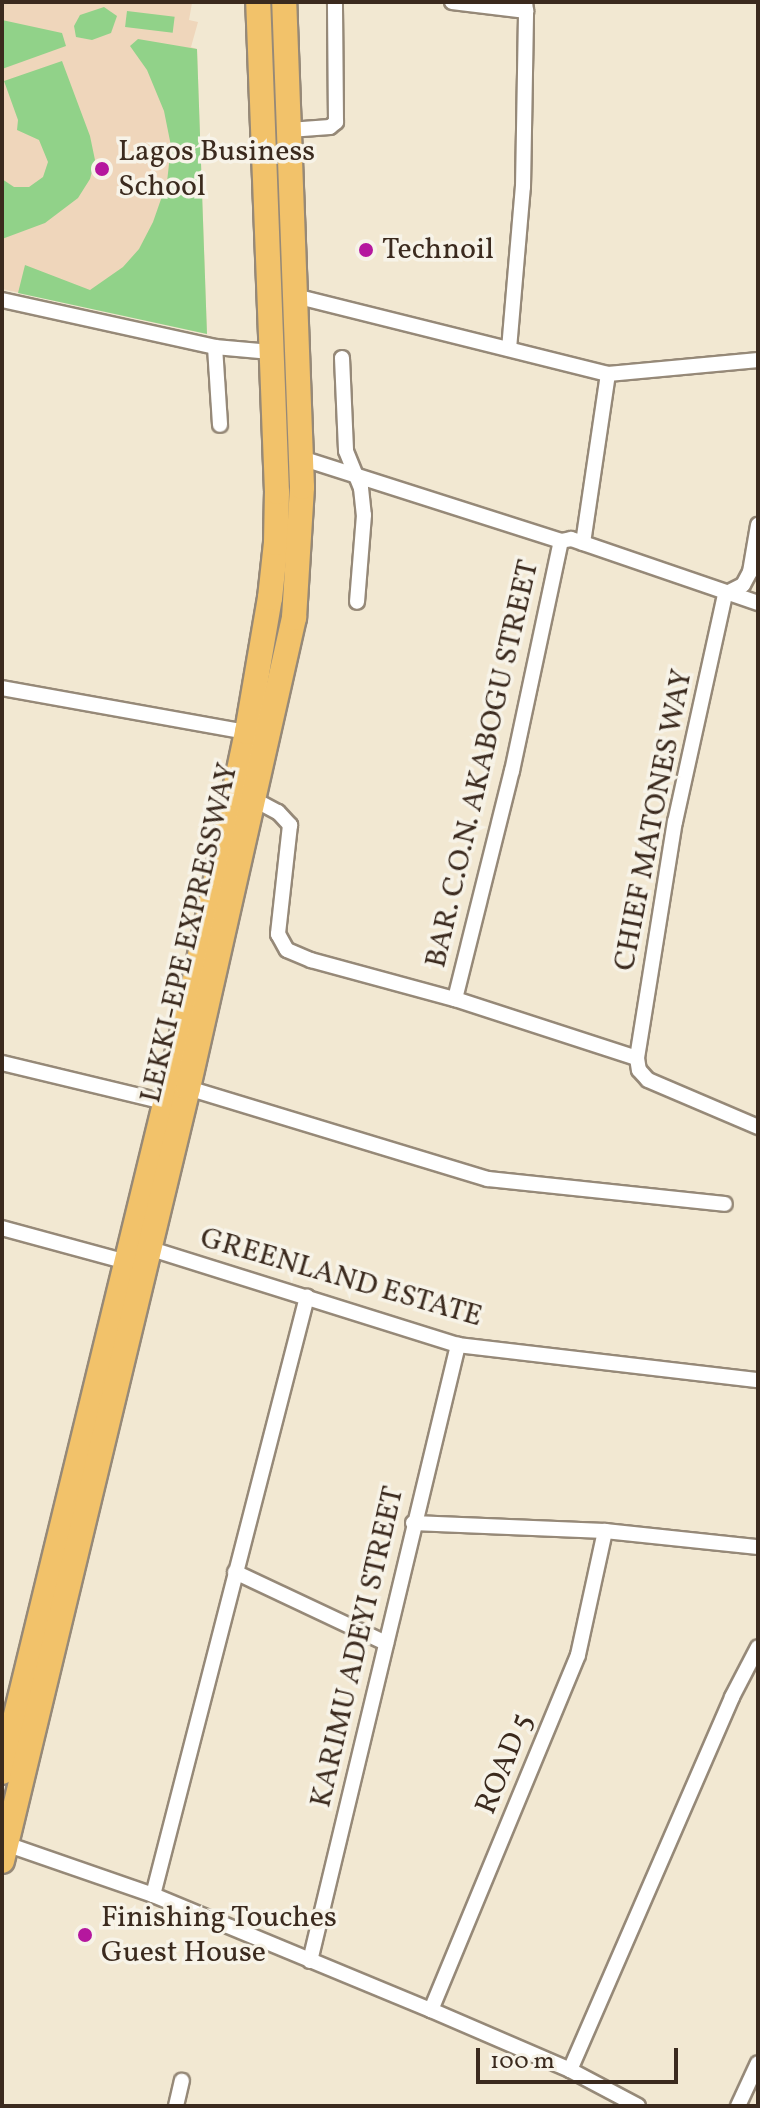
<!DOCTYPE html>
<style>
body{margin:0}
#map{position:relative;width:760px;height:2108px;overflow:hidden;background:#f2e8d2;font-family:Vollkorn,serif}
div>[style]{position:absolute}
.built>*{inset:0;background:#efd6bb}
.green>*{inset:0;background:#91d289;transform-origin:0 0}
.roads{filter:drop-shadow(2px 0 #968978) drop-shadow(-2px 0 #968978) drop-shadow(0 2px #968978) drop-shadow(0 -2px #968978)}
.minor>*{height:14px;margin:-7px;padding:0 7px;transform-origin:7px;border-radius:7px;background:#fff}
.trunk>*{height:24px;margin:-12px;padding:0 12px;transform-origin:12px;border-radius:12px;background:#f2c26a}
.dots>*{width:22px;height:22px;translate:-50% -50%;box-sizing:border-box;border:4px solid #f7f3e8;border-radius:50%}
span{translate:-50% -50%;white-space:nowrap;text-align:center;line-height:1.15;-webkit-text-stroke:7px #f7f3e8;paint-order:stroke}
.poi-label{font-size:30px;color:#3b2a1e}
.left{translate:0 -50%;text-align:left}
.street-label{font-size:30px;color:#3b2a1e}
.frame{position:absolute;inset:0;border:4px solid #3b2a1e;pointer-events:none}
.scale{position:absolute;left:476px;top:2048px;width:202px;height:36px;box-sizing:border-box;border:4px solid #3b2a1e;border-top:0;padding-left:10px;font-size:24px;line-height:28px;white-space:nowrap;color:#3b2a1e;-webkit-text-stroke:6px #f7f3e8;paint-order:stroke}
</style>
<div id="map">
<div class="built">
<i style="clip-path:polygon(2px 2px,192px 3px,189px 20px,198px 22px,191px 47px,197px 49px,207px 334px,2px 289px)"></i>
</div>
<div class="green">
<i style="clip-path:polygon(104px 7px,117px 16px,111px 33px,92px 40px,76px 37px,74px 26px,80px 15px)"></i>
<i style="left:127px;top:11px;width:48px;height:16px;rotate:7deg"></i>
<i style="clip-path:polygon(2px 20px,62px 33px,66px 46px,2px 69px)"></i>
<i style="clip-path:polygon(138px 39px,197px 49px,207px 334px,18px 293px,25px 265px,90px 290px,123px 267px,139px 249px,153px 222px,167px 182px,171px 146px,164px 111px,147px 70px,130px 46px)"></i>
<i style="clip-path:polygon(62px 61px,90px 136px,95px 160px,90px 179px,78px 198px,45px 223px,2px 239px,2px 179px,14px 187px,29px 187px,43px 177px,48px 162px,39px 140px,17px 130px,18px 120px,4px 81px)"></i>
</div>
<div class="roads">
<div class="minor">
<i style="left:452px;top:2px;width:75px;rotate:6.9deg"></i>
<i style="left:526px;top:11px;width:9px;rotate:-96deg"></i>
<i style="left:289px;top:130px;width:41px;rotate:-4.2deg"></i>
<i style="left:330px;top:127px;width:8px;rotate:-40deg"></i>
<i style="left:336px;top:122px;width:120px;rotate:-90.5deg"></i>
<i style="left:295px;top:296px;width:323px;rotate:14deg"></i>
<i style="left:608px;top:374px;width:151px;rotate:-5.3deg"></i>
<i style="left:2px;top:300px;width:218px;rotate:12.4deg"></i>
<i style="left:215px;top:347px;width:56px;rotate:5.1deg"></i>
<i style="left:215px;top:347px;width:78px;rotate:86.3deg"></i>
<i style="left:509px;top:349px;width:163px;rotate:-85.1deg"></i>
<i style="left:523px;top:187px;width:176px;rotate:-89deg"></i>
<i style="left:342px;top:358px;width:93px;rotate:87.5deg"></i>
<i style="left:346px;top:451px;width:40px;rotate:68deg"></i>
<i style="left:361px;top:488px;width:27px;rotate:84deg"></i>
<i style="left:364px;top:515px;width:87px;rotate:94.6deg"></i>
<i style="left:301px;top:458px;width:273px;rotate:17.7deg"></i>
<i style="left:561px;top:541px;width:10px;rotate:-11deg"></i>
<i style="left:571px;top:539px;width:198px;rotate:18.9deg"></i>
<i style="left:583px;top:543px;width:171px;rotate:-81.6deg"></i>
<i style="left:2px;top:688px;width:249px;rotate:10.2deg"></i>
<i style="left:255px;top:800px;width:26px;rotate:28deg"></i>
<i style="left:278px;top:812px;width:18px;rotate:47deg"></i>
<i style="left:290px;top:825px;width:110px;rotate:96.3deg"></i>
<i style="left:278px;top:934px;width:18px;rotate:61deg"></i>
<i style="left:287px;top:950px;width:26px;rotate:23deg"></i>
<i style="left:311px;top:960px;width:149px;rotate:15.2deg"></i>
<i style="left:455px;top:999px;width:191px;rotate:18deg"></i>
<i style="left:637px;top:1058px;width:12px;rotate:81deg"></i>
<i style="left:639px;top:1070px;width:13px;rotate:48deg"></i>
<i style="left:648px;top:1080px;width:120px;rotate:23.1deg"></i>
<i style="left:455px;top:999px;width:235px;rotate:-76deg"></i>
<i style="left:512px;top:771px;width:235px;rotate:-78deg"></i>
<i style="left:637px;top:1058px;width:239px;rotate:-80.9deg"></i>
<i style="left:675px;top:822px;width:233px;rotate:-77.6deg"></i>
<i style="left:725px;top:594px;width:20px;rotate:-27deg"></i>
<i style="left:743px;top:585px;width:15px;rotate:-62deg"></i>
<i style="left:750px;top:572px;width:48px;rotate:-80.3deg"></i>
<i style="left:2px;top:1063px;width:168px;rotate:13.5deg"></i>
<i style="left:188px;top:1088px;width:313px;rotate:16.9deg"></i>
<i style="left:488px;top:1179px;width:238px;rotate:6deg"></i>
<i style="left:2px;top:1228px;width:130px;rotate:15.2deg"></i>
<i style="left:148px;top:1248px;width:325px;rotate:17.4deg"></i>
<i style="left:458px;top:1345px;width:302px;rotate:6.7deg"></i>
<i style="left:413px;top:1523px;width:192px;rotate:2.4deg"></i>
<i style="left:605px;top:1531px;width:154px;rotate:6deg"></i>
<i style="left:235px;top:1572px;width:167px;rotate:25.2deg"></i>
<i style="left:6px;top:1844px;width:156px;rotate:19.1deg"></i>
<i style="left:153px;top:1895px;width:301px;rotate:22.5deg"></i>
<i style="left:431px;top:2010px;width:151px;rotate:23.3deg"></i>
<i style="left:570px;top:2070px;width:77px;rotate:27.9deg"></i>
<i style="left:153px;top:1895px;width:618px;rotate:-75.56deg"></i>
<i style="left:310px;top:1961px;width:634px;rotate:-76.49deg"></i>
<i style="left:431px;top:2010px;width:384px;rotate:-67.5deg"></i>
<i style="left:578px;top:1655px;width:127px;rotate:-77.7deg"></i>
<i style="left:570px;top:2070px;width:407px;rotate:-66.5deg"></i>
<i style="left:732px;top:1697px;width:56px;rotate:-62.5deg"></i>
<i style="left:176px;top:2106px;width:26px;rotate:-77deg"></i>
<i style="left:738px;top:2106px;width:47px;rotate:-65.1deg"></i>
</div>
<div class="trunk">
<i style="left:2px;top:1772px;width:802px;rotate:-76.29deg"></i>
<i style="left:192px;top:993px;width:267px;rotate:-78.1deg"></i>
<i style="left:247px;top:732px;width:136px;rotate:-80.3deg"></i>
<i style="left:270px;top:598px;width:55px;rotate:-83.8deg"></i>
<i style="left:276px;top:543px;width:51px;rotate:-88.9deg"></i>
<i style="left:277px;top:492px;width:490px;rotate:-92.2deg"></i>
<i style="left:2px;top:1861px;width:795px;rotate:-76.47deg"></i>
<i style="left:188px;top:1088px;width:482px;rotate:-77.3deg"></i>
<i style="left:294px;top:618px;width:131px;rotate:-86.5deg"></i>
<i style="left:302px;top:487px;width:485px;rotate:-92.1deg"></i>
</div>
</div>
<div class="dots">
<i style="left:102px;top:169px;background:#b5179e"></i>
<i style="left:366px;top:250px;background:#b5179e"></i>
<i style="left:85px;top:1935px;background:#b5179e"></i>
</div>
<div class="poi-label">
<span class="left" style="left:118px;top:169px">Lagos Business<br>School</span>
<span class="left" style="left:382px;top:250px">Technoil</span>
<span class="left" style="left:101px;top:1935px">Finishing Touches<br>Guest House</span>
</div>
<div class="street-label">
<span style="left:483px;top:764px;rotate:-77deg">BAR. C.O.N. AKABOGU STREET</span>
<span style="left:654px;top:820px;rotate:-79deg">CHIEF MATONES WAY</span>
<span style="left:190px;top:933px;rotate:-77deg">LEKKI-EPE EXPRESSWAY</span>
<span style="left:341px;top:1278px;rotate:16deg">GREENLAND ESTATE</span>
<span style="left:358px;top:1647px;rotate:-77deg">KARIMU ADEYI STREET</span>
<span style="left:505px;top:1764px;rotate:-68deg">ROAD 5</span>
</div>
<div class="frame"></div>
<div class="scale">100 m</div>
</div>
